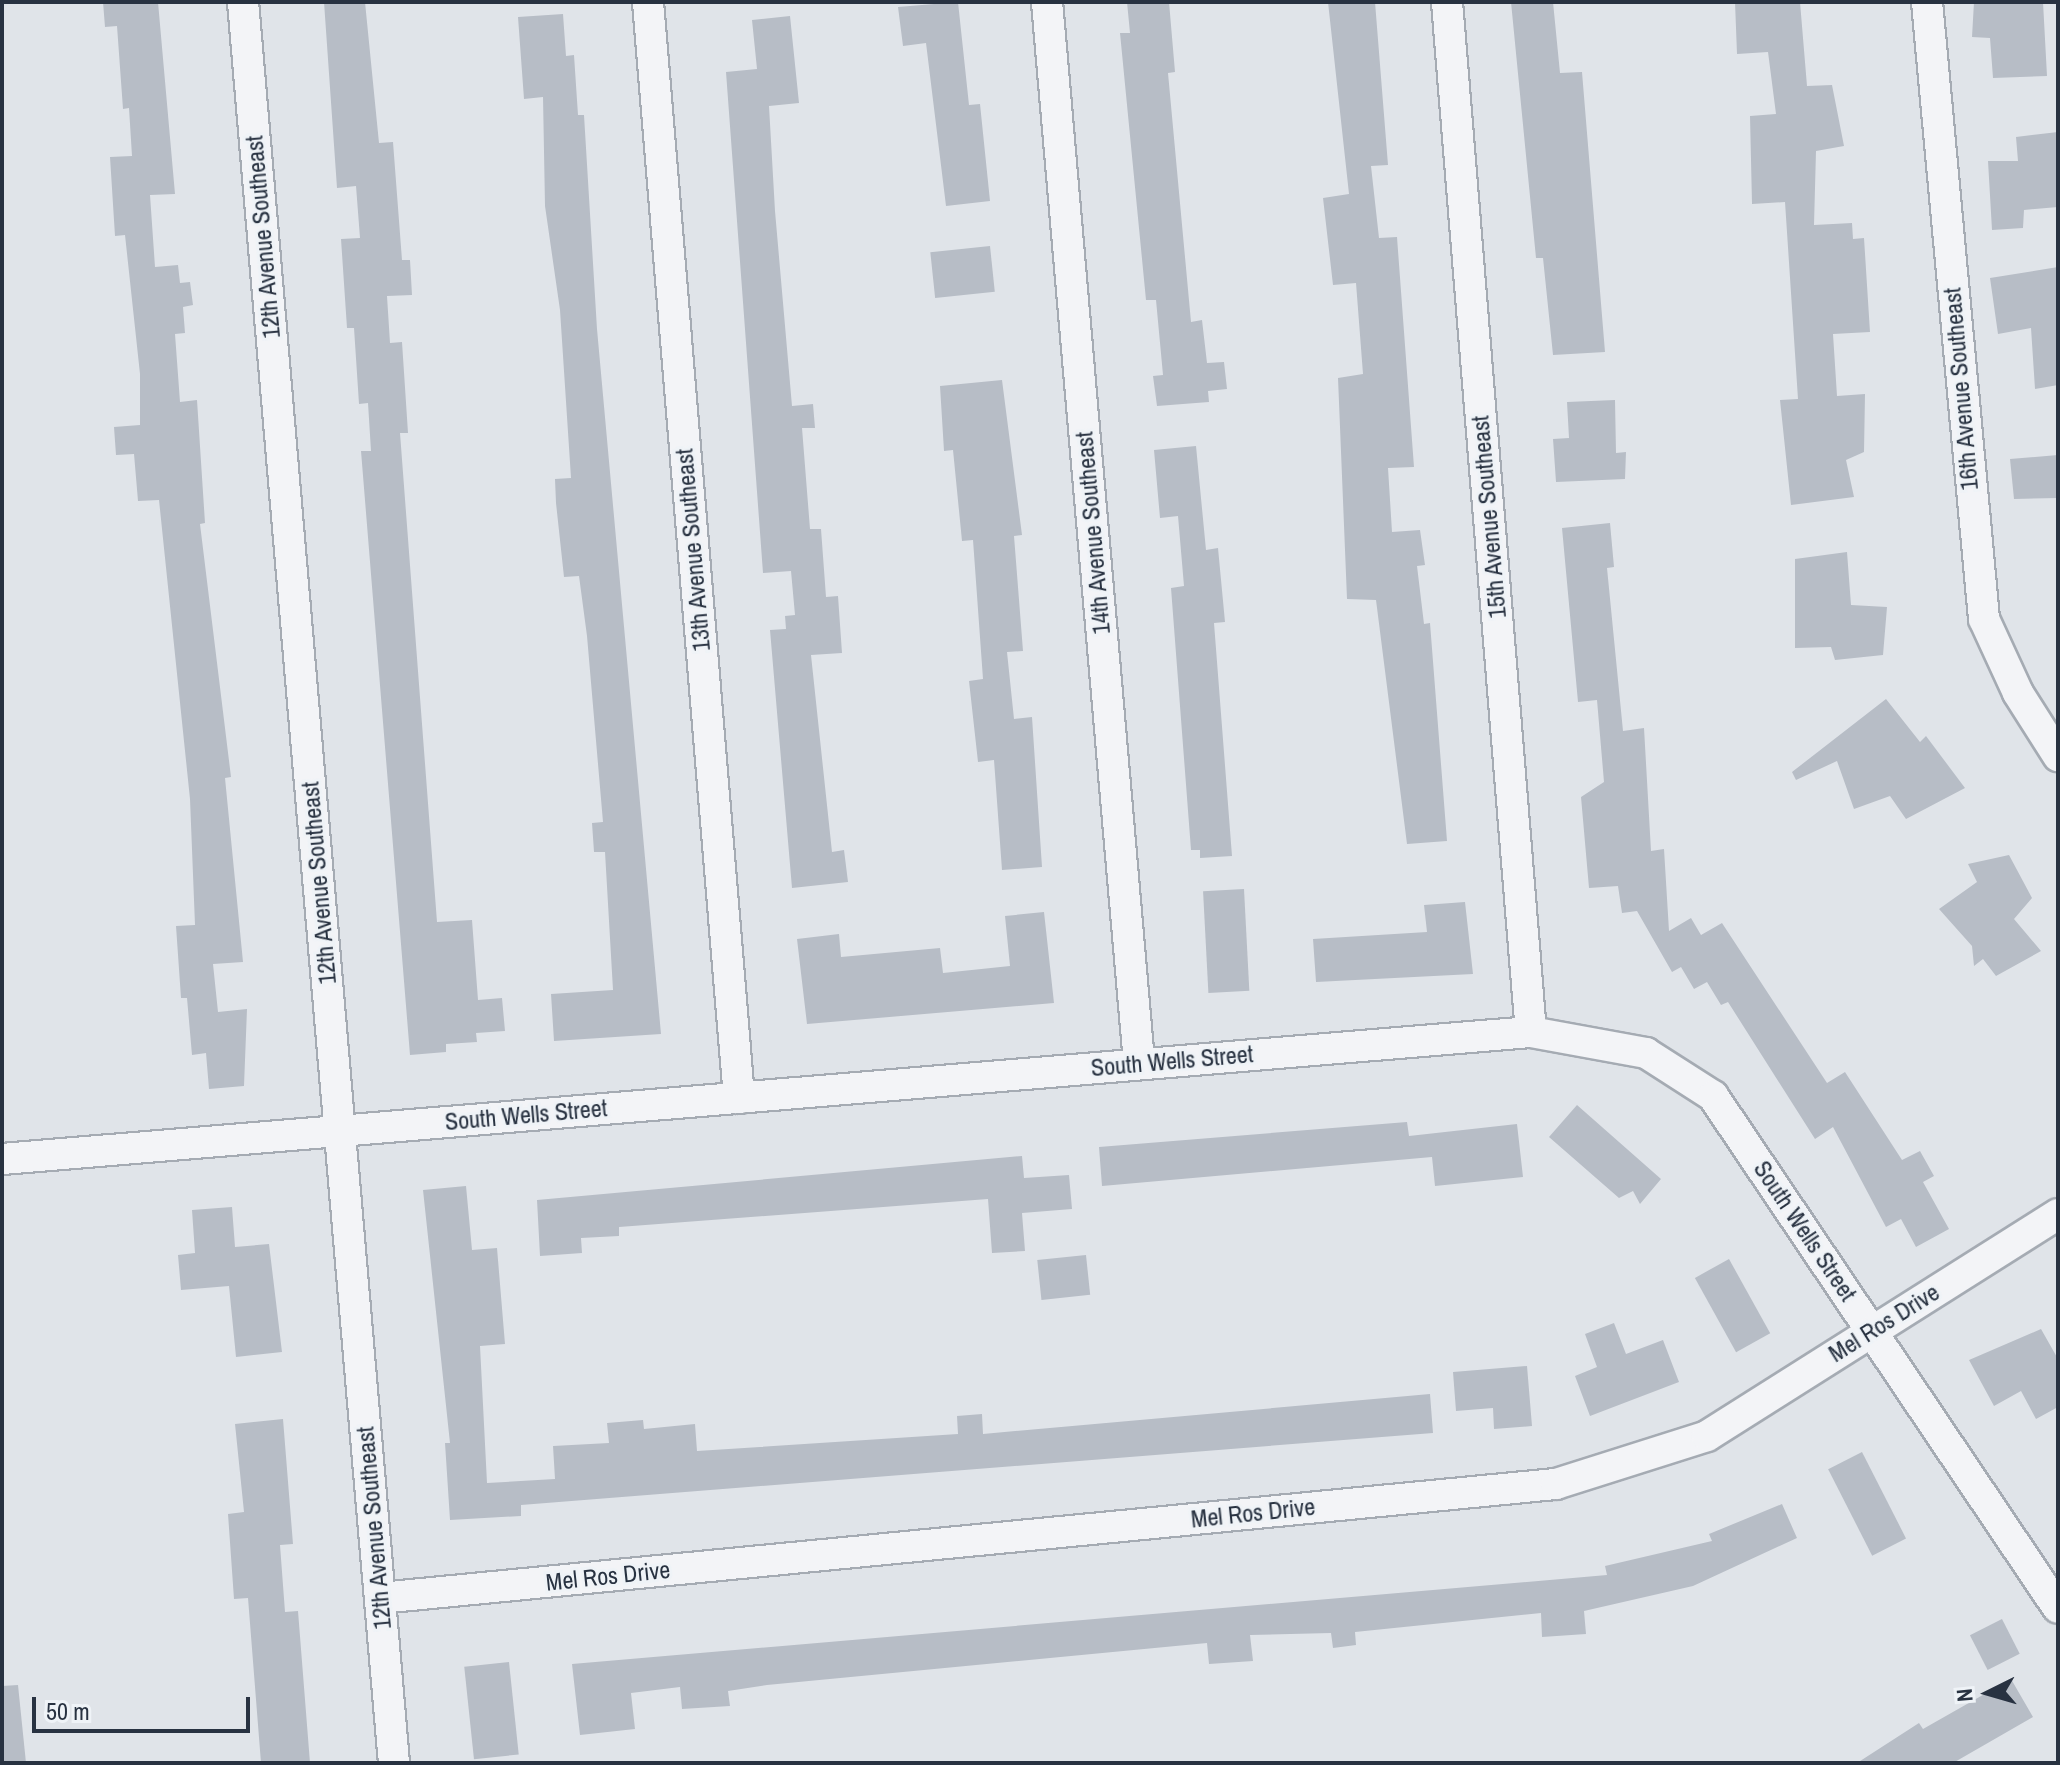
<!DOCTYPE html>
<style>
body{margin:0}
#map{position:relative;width:2060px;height:1765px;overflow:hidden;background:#e0e4e9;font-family:"Archivo Narrow",sans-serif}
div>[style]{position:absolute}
.building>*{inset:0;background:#b7bdc6;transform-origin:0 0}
.roads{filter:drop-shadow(2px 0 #a5abb3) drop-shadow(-2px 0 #a5abb3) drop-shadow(0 2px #a5abb3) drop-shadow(0 -2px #a5abb3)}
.street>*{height:30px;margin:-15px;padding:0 15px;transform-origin:15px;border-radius:15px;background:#f3f4f7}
span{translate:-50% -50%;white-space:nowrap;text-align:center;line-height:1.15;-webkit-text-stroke:6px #eff3f7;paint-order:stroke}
.street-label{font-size:24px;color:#283241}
.frame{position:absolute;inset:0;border:4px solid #283241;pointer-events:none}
.north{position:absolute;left:1948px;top:1653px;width:80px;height:80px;-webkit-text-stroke:6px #eff3f7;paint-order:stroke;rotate:265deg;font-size:22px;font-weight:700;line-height:32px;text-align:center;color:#283241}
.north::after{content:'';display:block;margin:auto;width:28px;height:36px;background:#283241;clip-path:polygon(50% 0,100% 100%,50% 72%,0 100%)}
.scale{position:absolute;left:32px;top:1697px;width:218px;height:36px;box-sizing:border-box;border:4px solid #283241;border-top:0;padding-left:10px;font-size:24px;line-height:28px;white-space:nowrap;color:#283241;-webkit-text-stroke:6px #eff3f7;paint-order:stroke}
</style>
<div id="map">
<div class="building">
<i style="clip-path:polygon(103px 2px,158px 2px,175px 194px,150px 195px,155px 267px,178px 265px,180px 283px,190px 282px,193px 305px,183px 307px,185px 333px,175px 334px,180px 402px,197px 400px,205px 523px,200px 524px,231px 777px,225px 778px,243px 962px,213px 964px,218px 1012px,247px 1009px,244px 1086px,209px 1089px,206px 1053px,192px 1055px,187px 998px,181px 998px,176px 926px,195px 925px,190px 799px,159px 500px,138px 501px,134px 454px,116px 455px,114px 427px,140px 425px,140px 374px,125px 235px,115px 236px,110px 157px,132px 156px,129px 108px,123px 109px,117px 26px,105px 27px)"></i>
<i style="clip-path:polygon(324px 2px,365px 2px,379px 143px,393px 142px,402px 260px,410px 260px,412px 295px,387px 296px,390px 343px,402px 342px,408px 433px,400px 433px,437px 922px,472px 920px,478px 1000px,502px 998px,505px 1031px,476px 1033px,477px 1042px,446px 1044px,446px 1052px,410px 1055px,361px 451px,371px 451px,368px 403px,359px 404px,354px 328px,347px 328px,341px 239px,360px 238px,356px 186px,337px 188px)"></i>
<i style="clip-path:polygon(958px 2px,969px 105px,980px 104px,990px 201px,946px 206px,926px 43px,903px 46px,898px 7px)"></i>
<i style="clip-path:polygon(1127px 2px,1169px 2px,1175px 72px,1168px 73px,1191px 322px,1202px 320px,1207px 363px,1224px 362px,1227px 389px,1208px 391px,1209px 402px,1157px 406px,1153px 376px,1163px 375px,1156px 300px,1146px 300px,1120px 33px,1130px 33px)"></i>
<i style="clip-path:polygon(1328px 2px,1375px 2px,1388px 165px,1371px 166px,1379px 238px,1397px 237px,1414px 467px,1388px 468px,1392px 532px,1420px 530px,1425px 565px,1417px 566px,1424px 624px,1430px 623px,1447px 841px,1407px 844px,1376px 600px,1347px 599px,1338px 378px,1363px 374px,1356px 283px,1333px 285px,1323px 198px,1349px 194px)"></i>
<i style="clip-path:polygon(1511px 2px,1553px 2px,1560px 73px,1582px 72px,1605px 352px,1553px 355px,1543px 258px,1536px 258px)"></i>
<i style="clip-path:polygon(1735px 2px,1800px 2px,1807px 86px,1832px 85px,1844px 146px,1816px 151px,1814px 225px,1852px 223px,1853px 239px,1864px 238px,1870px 332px,1833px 334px,1837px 396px,1865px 394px,1864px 452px,1846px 460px,1854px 497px,1791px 505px,1780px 400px,1798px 399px,1785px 202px,1752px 204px,1750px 116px,1776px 114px,1768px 52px,1737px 54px)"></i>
<i style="clip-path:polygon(1974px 2px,2043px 2px,2047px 76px,1993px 78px,1990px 38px,1972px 37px)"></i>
<i style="clip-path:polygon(563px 14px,566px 56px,574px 55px,578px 115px,584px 115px,597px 329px,661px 1034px,554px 1041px,551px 994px,613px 990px,605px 852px,594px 852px,592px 823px,603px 822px,587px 636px,579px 576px,564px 577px,556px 503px,555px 479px,571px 478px,560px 310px,545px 206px,543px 97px,524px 99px,518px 17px)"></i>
<i style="clip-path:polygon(790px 16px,799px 103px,769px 106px,775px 211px,792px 406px,813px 404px,815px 428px,802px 428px,810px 529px,821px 529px,826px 597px,838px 596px,842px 653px,811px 655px,832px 852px,844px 850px,848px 882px,792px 888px,770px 630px,786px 629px,785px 616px,795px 615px,791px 571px,763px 573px,726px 72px,757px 69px,752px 20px)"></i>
<i style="clip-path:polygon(2058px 132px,2058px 207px,2024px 210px,2023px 228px,1992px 230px,1988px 161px,2018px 161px,2016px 137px)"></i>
<i style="left:990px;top:246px;width:46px;height:60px;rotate:84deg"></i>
<i style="clip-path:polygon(2058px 267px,2058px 385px,2035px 389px,2031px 328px,1998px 334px,1990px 278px)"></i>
<i style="clip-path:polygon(1002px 380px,1022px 535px,1014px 536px,1023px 651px,1007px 652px,1014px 719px,1032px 717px,1042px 867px,1002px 870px,994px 760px,978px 762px,969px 681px,983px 679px,973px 540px,962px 541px,953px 450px,944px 451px,940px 386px)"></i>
<i style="clip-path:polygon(1615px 400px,1616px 453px,1626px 452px,1625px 479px,1556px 482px,1553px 439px,1569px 438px,1567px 402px)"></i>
<i style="clip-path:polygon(1196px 446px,1206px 550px,1218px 548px,1225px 622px,1214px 623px,1232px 856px,1200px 858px,1200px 850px,1191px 850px,1171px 588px,1184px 586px,1178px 516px,1160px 518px,1154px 450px)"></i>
<i style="clip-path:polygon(2058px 455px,2058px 498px,2014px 499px,2010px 459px)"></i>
<i style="clip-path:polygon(1610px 523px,1614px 567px,1607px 568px,1623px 731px,1644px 728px,1651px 851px,1664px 849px,1669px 931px,1691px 918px,1701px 935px,1722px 923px,1827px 1083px,1845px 1072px,1902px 1160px,1920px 1151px,1934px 1176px,1923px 1182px,1949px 1229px,1916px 1247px,1901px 1219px,1886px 1227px,1833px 1127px,1815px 1139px,1728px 1002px,1721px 1005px,1707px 982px,1694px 989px,1681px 967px,1672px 972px,1637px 911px,1622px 913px,1618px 886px,1589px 888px,1581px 797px,1604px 782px,1597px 700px,1578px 702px,1562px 528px)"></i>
<i style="clip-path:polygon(1847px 552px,1851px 605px,1887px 607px,1883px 655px,1835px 660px,1831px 647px,1795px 648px,1795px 559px)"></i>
<i style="clip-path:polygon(1886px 699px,1920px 742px,1926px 736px,1965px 788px,1906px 819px,1890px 796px,1854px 809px,1837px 761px,1796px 780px,1792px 772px)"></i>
<i style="clip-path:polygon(2009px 855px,2032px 898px,2014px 919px,2041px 951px,1996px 976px,1983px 959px,1974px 966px,1972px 946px,1939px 909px,1977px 882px,1968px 864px)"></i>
<i style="left:1244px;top:889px;width:102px;height:41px;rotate:87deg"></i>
<i style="clip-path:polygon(1465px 902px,1473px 974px,1316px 982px,1313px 939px,1427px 932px,1424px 905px)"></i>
<i style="clip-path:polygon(1044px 912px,1054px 1003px,807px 1024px,797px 939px,839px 934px,841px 957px,940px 948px,943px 973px,1010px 966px,1005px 916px)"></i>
<i style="clip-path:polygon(1577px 1105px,1661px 1179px,1640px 1204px,1633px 1191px,1619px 1198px,1549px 1137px)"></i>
<i style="clip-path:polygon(1407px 1122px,1409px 1136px,1517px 1124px,1523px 1177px,1435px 1186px,1432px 1157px,1102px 1186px,1099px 1147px)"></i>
<i style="clip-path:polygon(1022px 1156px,1024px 1178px,1069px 1175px,1072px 1209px,1022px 1213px,1025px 1251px,992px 1253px,988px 1199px,619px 1227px,619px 1236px,581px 1238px,582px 1253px,540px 1256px,537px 1200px)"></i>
<i style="clip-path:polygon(466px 1186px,472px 1250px,497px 1248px,505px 1344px,480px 1346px,487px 1483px,555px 1479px,553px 1446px,609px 1443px,607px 1423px,643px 1420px,644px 1429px,695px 1424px,697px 1451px,958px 1434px,957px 1416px,982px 1414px,983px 1434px,1430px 1394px,1433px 1433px,521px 1505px,521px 1516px,450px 1520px,445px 1443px,450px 1443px,423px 1190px)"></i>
<i style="clip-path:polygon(232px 1207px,235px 1247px,269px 1244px,282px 1352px,236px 1357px,229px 1286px,181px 1290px,178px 1255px,195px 1253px,192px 1210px)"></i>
<i style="left:1086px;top:1255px;width:40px;height:49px;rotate:84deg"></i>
<i style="left:1729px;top:1259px;width:85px;height:39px;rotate:61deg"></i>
<i style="clip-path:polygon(1614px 1323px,1626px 1354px,1663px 1340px,1679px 1382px,1590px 1416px,1575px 1376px,1597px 1367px,1585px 1334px)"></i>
<i style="clip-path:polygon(2041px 1329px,2058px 1359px,2058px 1407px,2036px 1419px,2021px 1391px,1994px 1406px,1969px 1360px)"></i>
<i style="clip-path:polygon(1527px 1366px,1532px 1426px,1494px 1429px,1493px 1408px,1456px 1411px,1453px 1372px)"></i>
<i style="clip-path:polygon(283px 1419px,293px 1544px,280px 1545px,285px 1612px,298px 1611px,310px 1763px,261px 1763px,248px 1598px,234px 1599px,228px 1514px,244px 1512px,235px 1424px)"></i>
<i style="left:1862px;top:1452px;width:97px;height:38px;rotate:63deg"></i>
<i style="clip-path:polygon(1782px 1504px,1797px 1538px,1693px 1586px,1584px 1611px,1586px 1634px,1542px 1637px,1541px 1613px,1355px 1632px,1356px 1645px,1333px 1648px,1331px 1633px,1250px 1635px,1253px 1661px,1209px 1664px,1207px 1643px,767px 1685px,728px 1691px,730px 1706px,682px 1709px,680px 1687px,631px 1693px,635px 1729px,580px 1735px,572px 1664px,1607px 1575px,1605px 1566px,1712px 1541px,1709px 1534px)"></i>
<i style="left:2002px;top:1619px;width:39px;height:36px;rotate:63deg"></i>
<i style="left:509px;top:1662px;width:93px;height:45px;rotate:84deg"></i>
<i style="clip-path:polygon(2011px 1679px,2033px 1717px,1953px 1763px,1857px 1763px,1919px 1723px,1923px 1729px)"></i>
<i style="clip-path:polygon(18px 1685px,26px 1763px,2px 1763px,2px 1686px)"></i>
</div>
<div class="roads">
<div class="street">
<i style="left:243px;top:2px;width:1767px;rotate:85.1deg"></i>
<i style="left:648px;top:2px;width:1100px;rotate:85.25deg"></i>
<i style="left:1047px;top:2px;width:1065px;rotate:85.04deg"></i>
<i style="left:1447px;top:2px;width:1033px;rotate:85.34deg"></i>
<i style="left:1927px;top:2px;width:620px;rotate:84.72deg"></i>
<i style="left:1984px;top:619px;width:81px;rotate:65.3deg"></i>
<i style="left:2018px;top:693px;width:75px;rotate:57.6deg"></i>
<i style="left:2px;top:1159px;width:1534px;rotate:-4.75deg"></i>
<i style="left:1531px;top:1032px;width:117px;rotate:10.3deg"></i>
<i style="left:1646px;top:1053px;width:80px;rotate:32.7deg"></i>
<i style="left:1713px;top:1096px;width:617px;rotate:56.03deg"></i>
<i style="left:380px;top:1598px;width:1182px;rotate:-5.54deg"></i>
<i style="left:1556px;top:1484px;width:158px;rotate:-17.6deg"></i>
<i style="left:1707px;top:1436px;width:415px;rotate:-32.3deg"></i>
</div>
</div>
<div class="street-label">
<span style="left:263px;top:237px;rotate:-95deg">12th Avenue Southeast</span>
<span style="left:1961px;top:389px;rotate:-95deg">16th Avenue Southeast</span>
<span style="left:1489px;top:517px;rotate:-95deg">15th Avenue Southeast</span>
<span style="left:1093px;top:533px;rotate:-95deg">14th Avenue Southeast</span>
<span style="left:693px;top:550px;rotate:-95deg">13th Avenue Southeast</span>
<span style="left:319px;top:883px;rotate:-95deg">12th Avenue Southeast</span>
<span style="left:1172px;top:1061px;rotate:-5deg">South Wells Street</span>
<span style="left:526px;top:1115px;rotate:-5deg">South Wells Street</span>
<span style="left:1805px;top:1231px;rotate:56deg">South Wells Street</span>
<span style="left:1884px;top:1323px;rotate:-32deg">Mel Ros Drive</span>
<span style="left:1253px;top:1513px;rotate:-6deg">Mel Ros Drive</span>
<span style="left:374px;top:1528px;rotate:-95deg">12th Avenue Southeast</span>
<span style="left:608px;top:1576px;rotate:-6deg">Mel Ros Drive</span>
</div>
<div class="frame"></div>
<div class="north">N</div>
<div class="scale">50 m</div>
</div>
